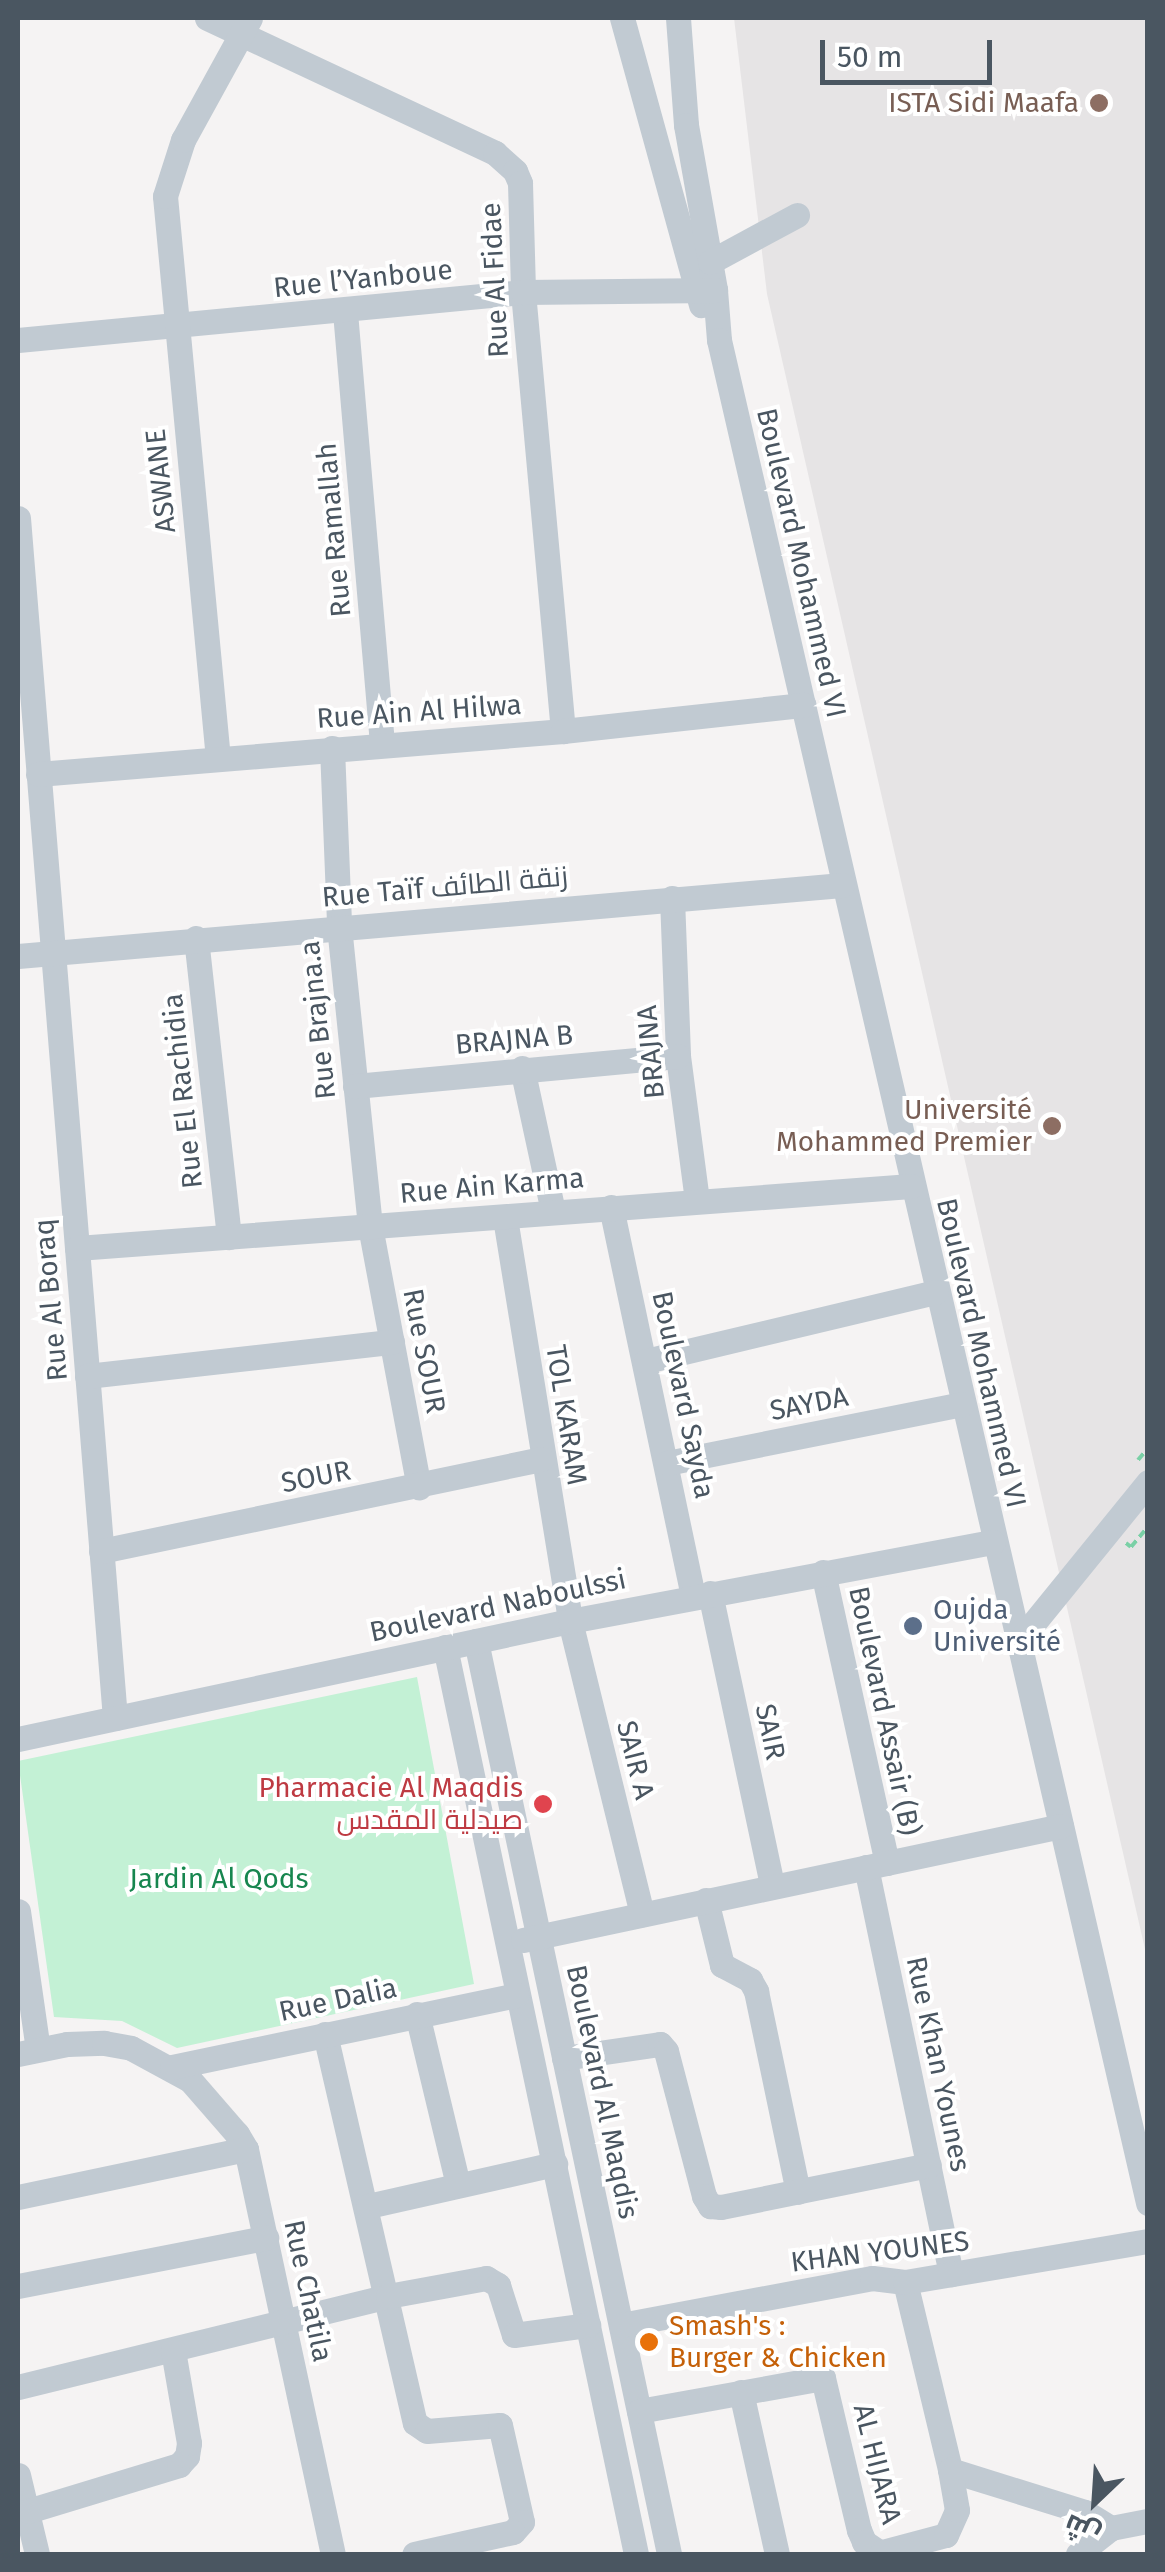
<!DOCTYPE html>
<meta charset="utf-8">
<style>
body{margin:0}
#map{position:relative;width:1165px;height:2572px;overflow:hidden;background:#f5f3f3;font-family:"Fira Sans",Cairo,sans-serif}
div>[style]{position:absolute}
.education>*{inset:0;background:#e6e4e5}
.green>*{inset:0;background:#c3f1d5}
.path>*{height:4px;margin-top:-2px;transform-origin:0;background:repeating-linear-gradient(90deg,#7ad0a6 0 8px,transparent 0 13px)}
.minor>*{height:25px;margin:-12.5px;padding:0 12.5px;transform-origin:12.5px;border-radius:12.5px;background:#c1cad2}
.dots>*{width:28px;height:28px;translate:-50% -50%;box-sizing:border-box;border:5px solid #fff;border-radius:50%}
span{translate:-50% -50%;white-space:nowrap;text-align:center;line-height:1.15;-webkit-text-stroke:8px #fff;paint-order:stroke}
.education-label{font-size:28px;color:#785e54}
.right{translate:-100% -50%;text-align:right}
.street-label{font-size:28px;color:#4a5661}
.service-label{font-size:28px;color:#4e5e75}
.left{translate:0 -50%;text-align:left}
.health-label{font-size:28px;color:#be3a42}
.park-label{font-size:28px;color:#17864f}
.food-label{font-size:28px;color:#c56008}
.frame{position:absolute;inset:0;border:20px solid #4a5661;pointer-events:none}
.north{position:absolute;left:1045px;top:2452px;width:100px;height:100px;-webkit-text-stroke:8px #fff;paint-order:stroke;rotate:205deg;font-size:28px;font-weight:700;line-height:40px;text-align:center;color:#4a5661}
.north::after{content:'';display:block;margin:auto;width:35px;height:45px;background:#4a5661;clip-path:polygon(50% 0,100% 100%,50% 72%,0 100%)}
.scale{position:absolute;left:820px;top:40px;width:172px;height:45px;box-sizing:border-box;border:5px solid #4a5661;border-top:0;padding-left:12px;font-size:30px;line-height:35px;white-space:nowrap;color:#4a5661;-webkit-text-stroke:8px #fff;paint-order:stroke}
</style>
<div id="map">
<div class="education">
<i style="clip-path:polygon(734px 18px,1147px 18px,1147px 1958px,767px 294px)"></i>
</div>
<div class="green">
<i style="clip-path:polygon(417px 1677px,474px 1984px,177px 2048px,122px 2021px,54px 2017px,18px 1761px)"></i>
</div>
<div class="path">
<i style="left:1138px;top:1460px;width:16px;rotate:-50deg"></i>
<i style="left:1126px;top:1543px;width:6px;rotate:39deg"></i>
<i style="left:1131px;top:1547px;width:26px;rotate:-50deg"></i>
</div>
<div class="minor">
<i style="left:207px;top:18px;width:318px;rotate:25.1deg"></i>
<i style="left:495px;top:153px;width:27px;rotate:42deg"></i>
<i style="left:515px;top:171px;width:13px;rotate:67deg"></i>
<i style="left:520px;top:183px;width:109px;rotate:88.4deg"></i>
<i style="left:523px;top:292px;width:441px;rotate:84.8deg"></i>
<i style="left:622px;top:18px;width:298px;rotate:74.6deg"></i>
<i style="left:678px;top:18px;width:107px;rotate:85.7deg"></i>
<i style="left:686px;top:125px;width:168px;rotate:80deg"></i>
<i style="left:715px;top:290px;width:50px;rotate:85.4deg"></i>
<i style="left:719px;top:340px;width:1912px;rotate:77.03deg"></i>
<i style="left:710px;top:262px;width:99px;rotate:-28.4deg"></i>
<i style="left:345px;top:312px;width:433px;rotate:85.1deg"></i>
<i style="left:18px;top:340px;width:507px;rotate:-5.43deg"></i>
<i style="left:523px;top:292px;width:192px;rotate:-0.6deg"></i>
<i style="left:18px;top:518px;width:1204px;rotate:85.38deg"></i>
<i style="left:332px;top:748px;width:178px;rotate:87.7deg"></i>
<i style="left:339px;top:926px;width:302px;rotate:84.1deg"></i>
<i style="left:370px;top:1226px;width:266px;rotate:79.4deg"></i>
<i style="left:218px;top:759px;width:565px;rotate:-95.38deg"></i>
<i style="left:165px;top:196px;width:59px;rotate:-72.2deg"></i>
<i style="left:183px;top:140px;width:139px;rotate:-61.2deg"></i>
<i style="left:38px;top:774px;width:527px;rotate:-4.68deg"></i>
<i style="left:563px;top:731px;width:242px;rotate:-6.2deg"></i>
<i style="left:672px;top:898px;width:158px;rotate:87.8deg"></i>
<i style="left:678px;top:1056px;width:145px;rotate:82.5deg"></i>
<i style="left:196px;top:938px;width:301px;rotate:83.7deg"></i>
<i style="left:18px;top:956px;width:827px;rotate:-4.92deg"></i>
<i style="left:522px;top:1068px;width:146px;rotate:77.8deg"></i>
<i style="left:355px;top:1086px;width:324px;rotate:-5.3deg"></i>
<i style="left:611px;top:1207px;width:398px;rotate:78.1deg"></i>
<i style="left:505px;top:1218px;width:408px;rotate:80.8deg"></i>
<i style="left:570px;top:1621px;width:302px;rotate:76.2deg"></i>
<i style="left:77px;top:1248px;width:836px;rotate:-4.25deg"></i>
<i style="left:646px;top:1361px;width:298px;rotate:-13.4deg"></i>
<i style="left:87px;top:1376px;width:307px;rotate:-6.4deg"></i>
<i style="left:667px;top:1463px;width:301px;rotate:-11.3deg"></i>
<i style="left:101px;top:1551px;width:450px;rotate:-11.8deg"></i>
<i style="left:823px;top:1572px;width:298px;rotate:77.6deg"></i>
<i style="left:710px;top:1593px;width:298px;rotate:78deg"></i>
<i style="left:476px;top:1641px;width:933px;rotate:78.06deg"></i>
<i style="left:1019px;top:1641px;width:205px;rotate:-50.9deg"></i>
<i style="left:445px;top:1647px;width:927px;rotate:78.11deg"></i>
<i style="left:18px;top:1739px;width:564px;rotate:-12.07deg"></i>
<i style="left:570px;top:1621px;width:430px;rotate:-10.6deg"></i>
<i style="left:866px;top:1867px;width:416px;rotate:78.2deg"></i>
<i style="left:706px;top:1900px;width:67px;rotate:76.2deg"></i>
<i style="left:722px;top:1965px;width:32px;rotate:28deg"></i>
<i style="left:750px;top:1980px;width:13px;rotate:61deg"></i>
<i style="left:756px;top:1991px;width:205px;rotate:78.2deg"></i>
<i style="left:18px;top:1911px;width:139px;rotate:81.8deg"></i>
<i style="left:523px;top:1940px;width:550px;rotate:-11.96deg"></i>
<i style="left:417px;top:2014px;width:176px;rotate:76.5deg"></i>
<i style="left:325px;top:2034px;width:399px;rotate:77deg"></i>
<i style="left:415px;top:2423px;width:14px;rotate:34deg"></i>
<i style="left:427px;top:2431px;width:73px;rotate:-4.7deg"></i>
<i style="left:500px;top:2425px;width:99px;rotate:77.2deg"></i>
<i style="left:522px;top:2522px;width:13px;rotate:132deg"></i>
<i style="left:513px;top:2532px;width:101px;rotate:167.5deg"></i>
<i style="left:18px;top:2054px;width:50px;rotate:-11.5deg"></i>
<i style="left:67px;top:2044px;width:37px;rotate:-2deg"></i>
<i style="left:104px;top:2043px;width:27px;rotate:10deg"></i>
<i style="left:131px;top:2048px;width:67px;rotate:28.5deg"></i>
<i style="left:190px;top:2080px;width:72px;rotate:49deg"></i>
<i style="left:237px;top:2134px;width:17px;rotate:59deg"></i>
<i style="left:246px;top:2149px;width:414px;rotate:77.9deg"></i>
<i style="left:564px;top:2058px;width:97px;rotate:-8.3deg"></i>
<i style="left:660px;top:2044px;width:9px;rotate:49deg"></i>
<i style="left:666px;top:2051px;width:150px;rotate:75.3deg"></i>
<i style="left:704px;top:2196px;width:12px;rotate:59deg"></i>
<i style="left:710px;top:2206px;width:11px;rotate:5deg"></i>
<i style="left:721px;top:2207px;width:212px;rotate:-11.4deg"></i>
<i style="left:172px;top:2067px;width:352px;rotate:-11.8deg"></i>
<i style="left:18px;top:2197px;width:233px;rotate:-11.9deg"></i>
<i style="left:368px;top:2206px;width:192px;rotate:-12.7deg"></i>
<i style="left:905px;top:2282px;width:193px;rotate:76.5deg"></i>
<i style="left:950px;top:2470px;width:141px;rotate:17.3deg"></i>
<i style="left:1085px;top:2512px;width:31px;rotate:32deg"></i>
<i style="left:18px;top:2286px;width:253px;rotate:-11deg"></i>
<i style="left:621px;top:2325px;width:255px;rotate:-10.6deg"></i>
<i style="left:872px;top:2278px;width:33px;rotate:7deg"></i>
<i style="left:905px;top:2282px;width:246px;rotate:-9.6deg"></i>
<i style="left:18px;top:2387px;width:381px;rotate:-13.8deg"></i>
<i style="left:388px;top:2296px;width:100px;rotate:-10.4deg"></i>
<i style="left:486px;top:2278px;width:14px;rotate:30deg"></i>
<i style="left:498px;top:2285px;width:52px;rotate:72.3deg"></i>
<i style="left:514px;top:2335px;width:75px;rotate:-7.7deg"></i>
<i style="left:741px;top:2392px;width:166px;rotate:77.5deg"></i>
<i style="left:639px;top:2411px;width:187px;rotate:-10.2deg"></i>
<i style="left:823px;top:2378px;width:156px;rotate:76.7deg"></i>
<i style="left:859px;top:2530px;width:13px;rotate:67deg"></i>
<i style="left:864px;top:2542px;width:22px;rotate:34deg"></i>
<i style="left:18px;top:2475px;width:81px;rotate:76.5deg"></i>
<i style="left:28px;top:2511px;width:158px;rotate:-16.9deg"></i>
<i style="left:179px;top:2465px;width:12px;rotate:-48deg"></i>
<i style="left:187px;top:2456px;width:13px;rotate:-81deg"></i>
<i style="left:189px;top:2443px;width:94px;rotate:-99.8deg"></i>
<i style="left:882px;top:2552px;width:66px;rotate:-14.9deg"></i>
<i style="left:946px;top:2535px;width:27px;rotate:-66deg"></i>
<i style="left:957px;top:2510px;width:41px;rotate:-99.9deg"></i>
<i style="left:1078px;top:2554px;width:42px;rotate:-38.2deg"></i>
<i style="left:1111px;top:2528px;width:38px;rotate:-11deg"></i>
</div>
<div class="dots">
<i style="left:1099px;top:103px;background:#8d6e63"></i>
<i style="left:1052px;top:1126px;background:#8d6e63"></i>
<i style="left:913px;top:1626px;background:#5c6f8a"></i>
<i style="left:543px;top:1804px;background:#e0444e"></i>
<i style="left:649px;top:2342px;background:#e8710a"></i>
</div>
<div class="education-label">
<span class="right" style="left:1079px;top:103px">ISTA Sidi Maafa</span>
<span class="right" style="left:1032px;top:1126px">Université<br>Mohammed Premier</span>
</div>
<div class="street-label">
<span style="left:363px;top:279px;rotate:-6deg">Rue l’Yanboue</span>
<span style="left:495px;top:280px;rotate:-93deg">Rue Al Fidae</span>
<span style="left:161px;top:481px;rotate:-96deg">ASWANE</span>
<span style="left:334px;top:530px;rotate:-95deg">Rue Ramallah</span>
<span style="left:801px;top:563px;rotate:77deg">Boulevard Mohammed VI</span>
<span style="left:419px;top:712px;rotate:-4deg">Rue Ain Al Hilwa</span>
<span style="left:445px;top:887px;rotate:-5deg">Rue Taïf زنقة الطائف</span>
<span style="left:318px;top:1020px;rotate:-96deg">Rue Brajna.a</span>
<span style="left:514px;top:1040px;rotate:-5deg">BRAJNA B</span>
<span style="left:651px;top:1052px;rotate:-95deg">BRAJNA</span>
<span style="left:183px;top:1091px;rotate:-96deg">Rue El Rachidia</span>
<span style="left:492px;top:1186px;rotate:-5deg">Rue Ain Karma</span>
<span style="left:51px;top:1300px;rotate:-95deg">Rue Al Boraq</span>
<span style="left:424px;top:1351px;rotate:79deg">Rue SOUR</span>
<span style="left:981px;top:1353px;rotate:77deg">Boulevard Mohammed VI</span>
<span style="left:683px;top:1395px;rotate:78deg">Boulevard Sayda</span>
<span style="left:809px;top:1404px;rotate:-11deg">SAYDA</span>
<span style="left:566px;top:1415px;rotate:81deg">TOL KARAM</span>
<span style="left:316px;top:1477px;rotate:-11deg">SOUR</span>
<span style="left:498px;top:1606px;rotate:-12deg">Boulevard Naboulssi</span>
<span style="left:884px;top:1711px;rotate:78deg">Boulevard Assair (B)</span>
<span style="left:770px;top:1732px;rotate:78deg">SAIR</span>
<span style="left:635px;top:1760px;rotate:76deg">SAIR A</span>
<span style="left:338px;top:2000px;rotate:-12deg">Rue Dalia</span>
<span style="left:938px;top:2064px;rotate:78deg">Rue Khan Younes</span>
<span style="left:602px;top:2092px;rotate:78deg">Boulevard Al Maqdis</span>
<span style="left:880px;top:2252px;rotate:-7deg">KHAN YOUNES</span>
<span style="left:308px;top:2291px;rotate:78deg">Rue Chatila</span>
<span style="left:877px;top:2464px;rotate:76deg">AL HIJARA</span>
</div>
<div class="service-label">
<span class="left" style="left:933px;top:1626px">Oujda<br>Université</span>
</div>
<div class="health-label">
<span class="right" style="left:523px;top:1804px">Pharmacie Al Maqdis<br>صيدلية المقدس</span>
</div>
<div class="park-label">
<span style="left:219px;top:1879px">Jardin Al Qods</span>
</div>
<div class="food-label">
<span class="left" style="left:669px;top:2342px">Smash's :<br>Burger &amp; Chicken</span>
</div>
<div class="frame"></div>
<div class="north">ش</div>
<div class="scale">50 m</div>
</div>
